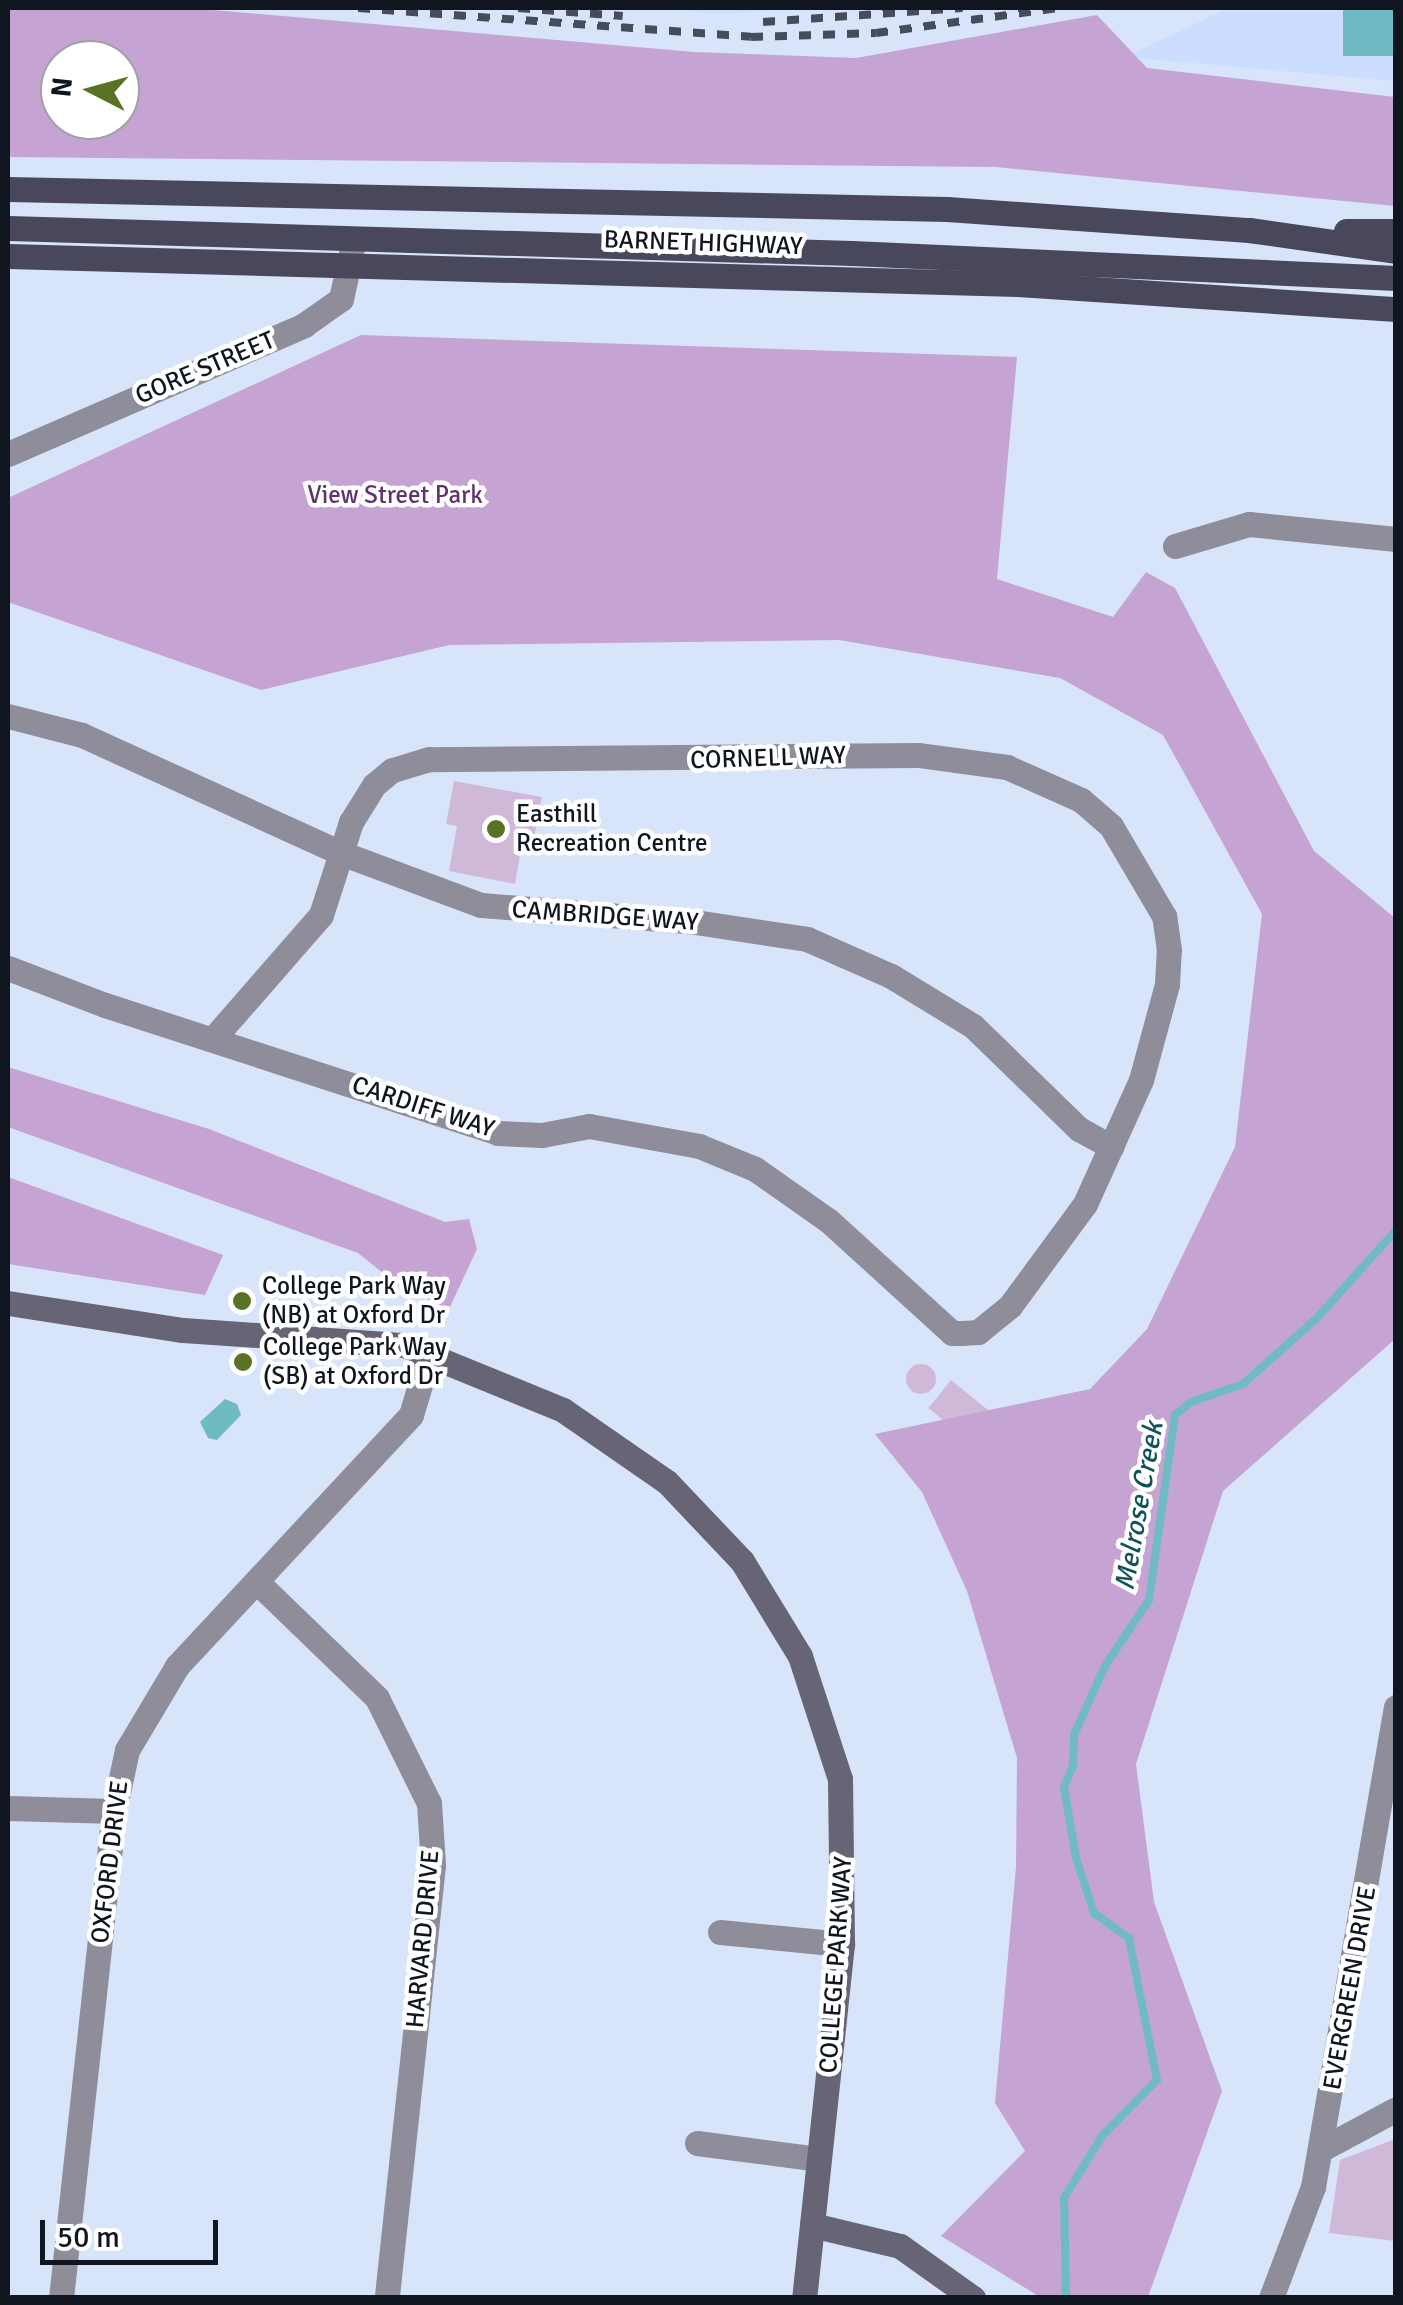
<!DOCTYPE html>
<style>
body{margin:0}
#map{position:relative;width:1403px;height:2305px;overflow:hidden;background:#d8e4fa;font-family:Signika,sans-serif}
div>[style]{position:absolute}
.built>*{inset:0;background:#cbdeff}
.green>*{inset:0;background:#d0b9d8;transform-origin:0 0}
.round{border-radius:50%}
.forest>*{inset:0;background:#c5a3d2}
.water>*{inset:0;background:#70bac4;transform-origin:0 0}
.stream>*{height:8px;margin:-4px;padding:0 4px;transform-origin:4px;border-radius:4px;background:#70bac4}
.street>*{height:25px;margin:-12.5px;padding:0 12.5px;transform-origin:12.5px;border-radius:12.5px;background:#8e8d99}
.secondary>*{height:25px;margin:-12.5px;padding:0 12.5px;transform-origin:12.5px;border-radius:12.5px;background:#666475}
.primary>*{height:25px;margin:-12.5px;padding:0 12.5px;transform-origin:12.5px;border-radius:12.5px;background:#49475c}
.rail>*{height:8px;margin-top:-4px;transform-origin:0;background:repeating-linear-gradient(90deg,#464d5a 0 12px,transparent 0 24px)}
.dots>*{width:28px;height:28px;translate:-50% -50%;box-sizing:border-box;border:5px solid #fff;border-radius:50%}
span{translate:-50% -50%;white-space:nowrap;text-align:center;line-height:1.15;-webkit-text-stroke:9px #fff;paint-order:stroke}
.street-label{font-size:25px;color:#10161f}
.park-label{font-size:25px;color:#5f346e}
.poi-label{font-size:25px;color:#10161f}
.left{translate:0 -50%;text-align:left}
.water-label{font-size:28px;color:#11535a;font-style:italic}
.frame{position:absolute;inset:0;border:10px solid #10161f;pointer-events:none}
.north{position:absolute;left:40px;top:40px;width:100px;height:100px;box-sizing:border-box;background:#fff;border:2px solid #9fa2a5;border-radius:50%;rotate:276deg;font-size:28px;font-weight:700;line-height:40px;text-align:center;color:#10161f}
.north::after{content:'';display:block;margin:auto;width:35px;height:45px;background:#5a7224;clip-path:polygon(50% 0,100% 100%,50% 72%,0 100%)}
.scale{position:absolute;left:40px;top:2220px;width:178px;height:45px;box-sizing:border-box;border:5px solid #10161f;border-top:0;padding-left:12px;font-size:30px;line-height:35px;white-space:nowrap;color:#10161f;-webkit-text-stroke:8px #fff;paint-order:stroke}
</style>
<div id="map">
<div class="built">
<i style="clip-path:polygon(624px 8px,882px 8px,718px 13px)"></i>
<i style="clip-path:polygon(1229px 8px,1395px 8px,1395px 81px,1125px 57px)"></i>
</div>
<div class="green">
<i style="clip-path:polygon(454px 781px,542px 797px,534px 838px,523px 837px,515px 884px,449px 871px,457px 826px,446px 824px)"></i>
<i class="round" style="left:906px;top:1364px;width:30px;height:30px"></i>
<i style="left:951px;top:1380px;width:67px;height:36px;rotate:39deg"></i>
<i style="clip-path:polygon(1395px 2139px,1395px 2241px,1329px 2233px,1340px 2160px)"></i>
</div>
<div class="forest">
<i style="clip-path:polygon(evenodd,8px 8px,190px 8px,694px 52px,856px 58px,1097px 15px,1147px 68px,1395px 97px,1395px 206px,996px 167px,8px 157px,8px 8px,60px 60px,120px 60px,120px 120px,60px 120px,60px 60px)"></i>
<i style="clip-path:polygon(361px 335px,1017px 357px,997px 579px,1113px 617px,1146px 572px,1175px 588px,1314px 851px,1395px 918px,1395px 1339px,1223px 1491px,1136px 1764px,1154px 1902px,1222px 2091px,1148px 2297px,1040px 2297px,941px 2236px,1025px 2151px,995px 2103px,1016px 1867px,1017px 1758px,967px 1591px,922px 1492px,875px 1434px,1090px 1389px,1147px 1329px,1235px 1147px,1262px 914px,1163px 735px,1060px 678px,839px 640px,449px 645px,261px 690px,8px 602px,8px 498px)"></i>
<i style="clip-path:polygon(8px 1067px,209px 1129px,445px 1222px,469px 1219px,477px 1249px,449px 1309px,398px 1285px,358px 1253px,8px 1127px)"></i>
<i style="clip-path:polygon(8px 1177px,223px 1255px,205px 1295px,8px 1264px)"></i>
</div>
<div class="water">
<i style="left:1343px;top:8px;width:52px;height:48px"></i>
<i style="clip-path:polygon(225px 1399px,237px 1404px,241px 1415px,217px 1440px,208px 1438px,200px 1422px)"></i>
</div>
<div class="stream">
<i style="left:1066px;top:2298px;width:100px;rotate:-91.1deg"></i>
<i style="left:1064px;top:2198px;width:73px;rotate:-58.5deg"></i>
<i style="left:1102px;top:2136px;width:78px;rotate:-45.5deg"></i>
<i style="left:1157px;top:2080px;width:145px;rotate:-101.2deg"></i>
<i style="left:1129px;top:1938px;width:43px;rotate:-144.5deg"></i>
<i style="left:1094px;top:1913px;width:58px;rotate:-108.1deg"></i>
<i style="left:1076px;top:1858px;width:72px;rotate:-99.6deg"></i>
<i style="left:1064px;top:1787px;width:23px;rotate:-67deg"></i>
<i style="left:1073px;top:1766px;width:31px;rotate:-88deg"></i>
<i style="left:1074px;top:1735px;width:76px;rotate:-65.8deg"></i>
<i style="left:1105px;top:1666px;width:79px;rotate:-56.3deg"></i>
<i style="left:1149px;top:1600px;width:187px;rotate:-82deg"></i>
<i style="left:1175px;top:1415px;width:21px;rotate:-39deg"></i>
<i style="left:1191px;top:1402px;width:55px;rotate:-19.1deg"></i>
<i style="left:1243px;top:1384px;width:98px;rotate:-41.7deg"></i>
<i style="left:1316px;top:1319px;width:120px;rotate:-48deg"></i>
</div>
<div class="street">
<i style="left:8px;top:454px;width:323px;rotate:-23.5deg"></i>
<i style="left:304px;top:325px;width:45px;rotate:-35.1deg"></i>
<i style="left:341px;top:299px;width:56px;rotate:-77.7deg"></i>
<i style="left:1175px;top:546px;width:77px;rotate:-16.6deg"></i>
<i style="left:1249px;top:524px;width:148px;rotate:5.8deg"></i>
<i style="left:8px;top:716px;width:76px;rotate:14.4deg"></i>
<i style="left:82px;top:735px;width:285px;rotate:24.5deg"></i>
<i style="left:341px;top:853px;width:149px;rotate:20.4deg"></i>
<i style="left:481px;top:905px;width:215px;rotate:4.5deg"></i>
<i style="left:695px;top:922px;width:113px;rotate:8.6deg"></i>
<i style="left:807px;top:939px;width:92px;rotate:23.8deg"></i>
<i style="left:891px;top:976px;width:96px;rotate:31.4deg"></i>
<i style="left:973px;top:1026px;width:148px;rotate:44.2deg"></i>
<i style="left:1079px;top:1129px;width:37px;rotate:29deg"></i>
<i style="left:8px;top:968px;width:104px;rotate:20.9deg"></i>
<i style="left:105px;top:1005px;width:413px;rotate:18deg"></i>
<i style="left:498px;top:1133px;width:44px;rotate:2.6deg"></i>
<i style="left:542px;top:1135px;width:48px;rotate:-10.8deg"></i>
<i style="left:589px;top:1126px;width:112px;rotate:10.3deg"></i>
<i style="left:699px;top:1146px;width:61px;rotate:22.3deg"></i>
<i style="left:755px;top:1169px;width:90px;rotate:35.1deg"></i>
<i style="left:829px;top:1221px;width:166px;rotate:42.3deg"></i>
<i style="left:952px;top:1333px;width:9px"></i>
<i style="left:961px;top:1333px;width:17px;rotate:-3deg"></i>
<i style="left:978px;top:1332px;width:41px;rotate:-39.1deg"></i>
<i style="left:1010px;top:1306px;width:127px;rotate:-53.7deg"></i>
<i style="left:1085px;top:1204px;width:136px;rotate:-65.7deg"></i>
<i style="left:1141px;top:1080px;width:99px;rotate:-74.8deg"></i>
<i style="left:1167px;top:984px;width:34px;rotate:-87deg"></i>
<i style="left:1169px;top:950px;width:34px;rotate:-98deg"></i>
<i style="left:1164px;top:916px;width:104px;rotate:-120.5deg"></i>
<i style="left:1111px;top:826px;width:40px;rotate:-139deg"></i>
<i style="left:1081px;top:800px;width:81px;rotate:-156deg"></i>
<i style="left:1007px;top:767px;width:90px;rotate:-172.3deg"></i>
<i style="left:918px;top:755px;width:489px;rotate:179.5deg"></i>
<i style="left:429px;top:759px;width:39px;rotate:163deg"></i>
<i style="left:392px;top:770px;width:23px;rotate:140deg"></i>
<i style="left:374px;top:785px;width:44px;rotate:121.9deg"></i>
<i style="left:351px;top:822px;width:98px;rotate:107.9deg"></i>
<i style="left:321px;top:915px;width:164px;rotate:131.1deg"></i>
<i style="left:257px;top:1582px;width:167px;rotate:44deg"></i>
<i style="left:377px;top:1698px;width:117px;rotate:63.7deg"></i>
<i style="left:429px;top:1803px;width:62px;rotate:86.3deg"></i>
<i style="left:433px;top:1865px;width:435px;rotate:96.1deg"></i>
<i style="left:8px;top:1808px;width:106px;rotate:1.6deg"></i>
<i style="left:720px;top:1932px;width:123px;rotate:5.6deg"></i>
<i style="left:697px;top:2143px;width:122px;rotate:7.5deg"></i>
<i style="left:1320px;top:2150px;width:86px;rotate:-28.3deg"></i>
<i style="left:61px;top:2298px;width:490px;rotate:-83.8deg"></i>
<i style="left:114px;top:1811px;width:62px;rotate:-78deg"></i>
<i style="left:127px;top:1750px;width:98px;rotate:-59.2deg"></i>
<i style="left:177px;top:1666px;width:343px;rotate:-47deg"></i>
<i style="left:411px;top:1415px;width:63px;rotate:-73.3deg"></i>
<i style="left:1271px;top:2298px;width:119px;rotate:-69.3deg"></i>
<i style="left:1313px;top:2187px;width:487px;rotate:-80.2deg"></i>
</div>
<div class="secondary">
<i style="left:8px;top:1303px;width:177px;rotate:8.8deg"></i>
<i style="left:183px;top:1330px;width:222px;rotate:3.9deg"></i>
<i style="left:404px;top:1345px;width:172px;rotate:22.2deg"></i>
<i style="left:563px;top:1410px;width:126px;rotate:34.7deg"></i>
<i style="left:667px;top:1482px;width:109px;rotate:46.5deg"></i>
<i style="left:742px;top:1561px;width:111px;rotate:58.6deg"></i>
<i style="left:800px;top:1656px;width:129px;rotate:72deg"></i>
<i style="left:840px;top:1779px;width:165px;rotate:89.3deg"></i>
<i style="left:842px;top:1944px;width:356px;rotate:96.1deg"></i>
<i style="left:812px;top:2225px;width:90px;rotate:13.4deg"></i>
<i style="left:900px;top:2246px;width:90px;rotate:35.5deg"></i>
</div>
<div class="primary">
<i style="left:8px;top:189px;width:939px;rotate:1.22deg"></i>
<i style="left:947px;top:209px;width:303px;rotate:4deg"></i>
<i style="left:1249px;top:230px;width:148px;rotate:8.1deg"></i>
<i style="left:8px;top:228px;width:844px;rotate:1.7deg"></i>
<i style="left:852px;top:253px;width:545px;rotate:2.63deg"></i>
<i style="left:1346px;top:231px;width:50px"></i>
<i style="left:8px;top:256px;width:1010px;rotate:1.59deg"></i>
<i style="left:1018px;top:284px;width:379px;rotate:3.8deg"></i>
</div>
<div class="rail">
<i style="left:358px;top:8px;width:394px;rotate:4.2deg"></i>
<i style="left:751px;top:37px;width:125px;rotate:-1.8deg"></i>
<i style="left:876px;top:33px;width:184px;rotate:-7.8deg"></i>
<i style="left:518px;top:8px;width:105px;rotate:4.4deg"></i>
<i style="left:763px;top:22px;width:200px;rotate:-4deg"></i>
</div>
<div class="dots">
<i style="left:496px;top:829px;background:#5a7224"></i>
<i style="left:242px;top:1301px;background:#5a7224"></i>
<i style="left:243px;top:1362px;background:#5a7224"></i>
</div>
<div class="street-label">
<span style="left:703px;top:243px;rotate:2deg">BARNET HIGHWAY</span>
<span style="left:205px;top:368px;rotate:-23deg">GORE STREET</span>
<span style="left:768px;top:758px;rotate:-2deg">CORNELL WAY</span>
<span style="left:605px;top:916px;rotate:4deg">CAMBRIDGE WAY</span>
<span style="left:423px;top:1107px;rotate:18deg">CARDIFF WAY</span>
<span style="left:110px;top:1862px;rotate:-83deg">OXFORD DRIVE</span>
<span style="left:423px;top:1939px;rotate:-85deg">HARVARD DRIVE</span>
<span style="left:836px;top:1965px;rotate:-86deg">COLLEGE PARK WAY</span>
<span style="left:1350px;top:1988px;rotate:-80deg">EVERGREEN DRIVE</span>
</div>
<div class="park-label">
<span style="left:395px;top:495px">View Street Park</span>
</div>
<div class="poi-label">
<span class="left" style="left:516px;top:829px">Easthill<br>Recreation Centre</span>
<span class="left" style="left:262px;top:1301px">College Park Way<br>(NB) at Oxford Dr</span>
<span class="left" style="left:263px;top:1362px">College Park Way<br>(SB) at Oxford Dr</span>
</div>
<div class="water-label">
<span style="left:1139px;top:1506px;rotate:-80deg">Melrose Creek</span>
</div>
<div class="frame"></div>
<div class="north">N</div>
<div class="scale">50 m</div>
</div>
